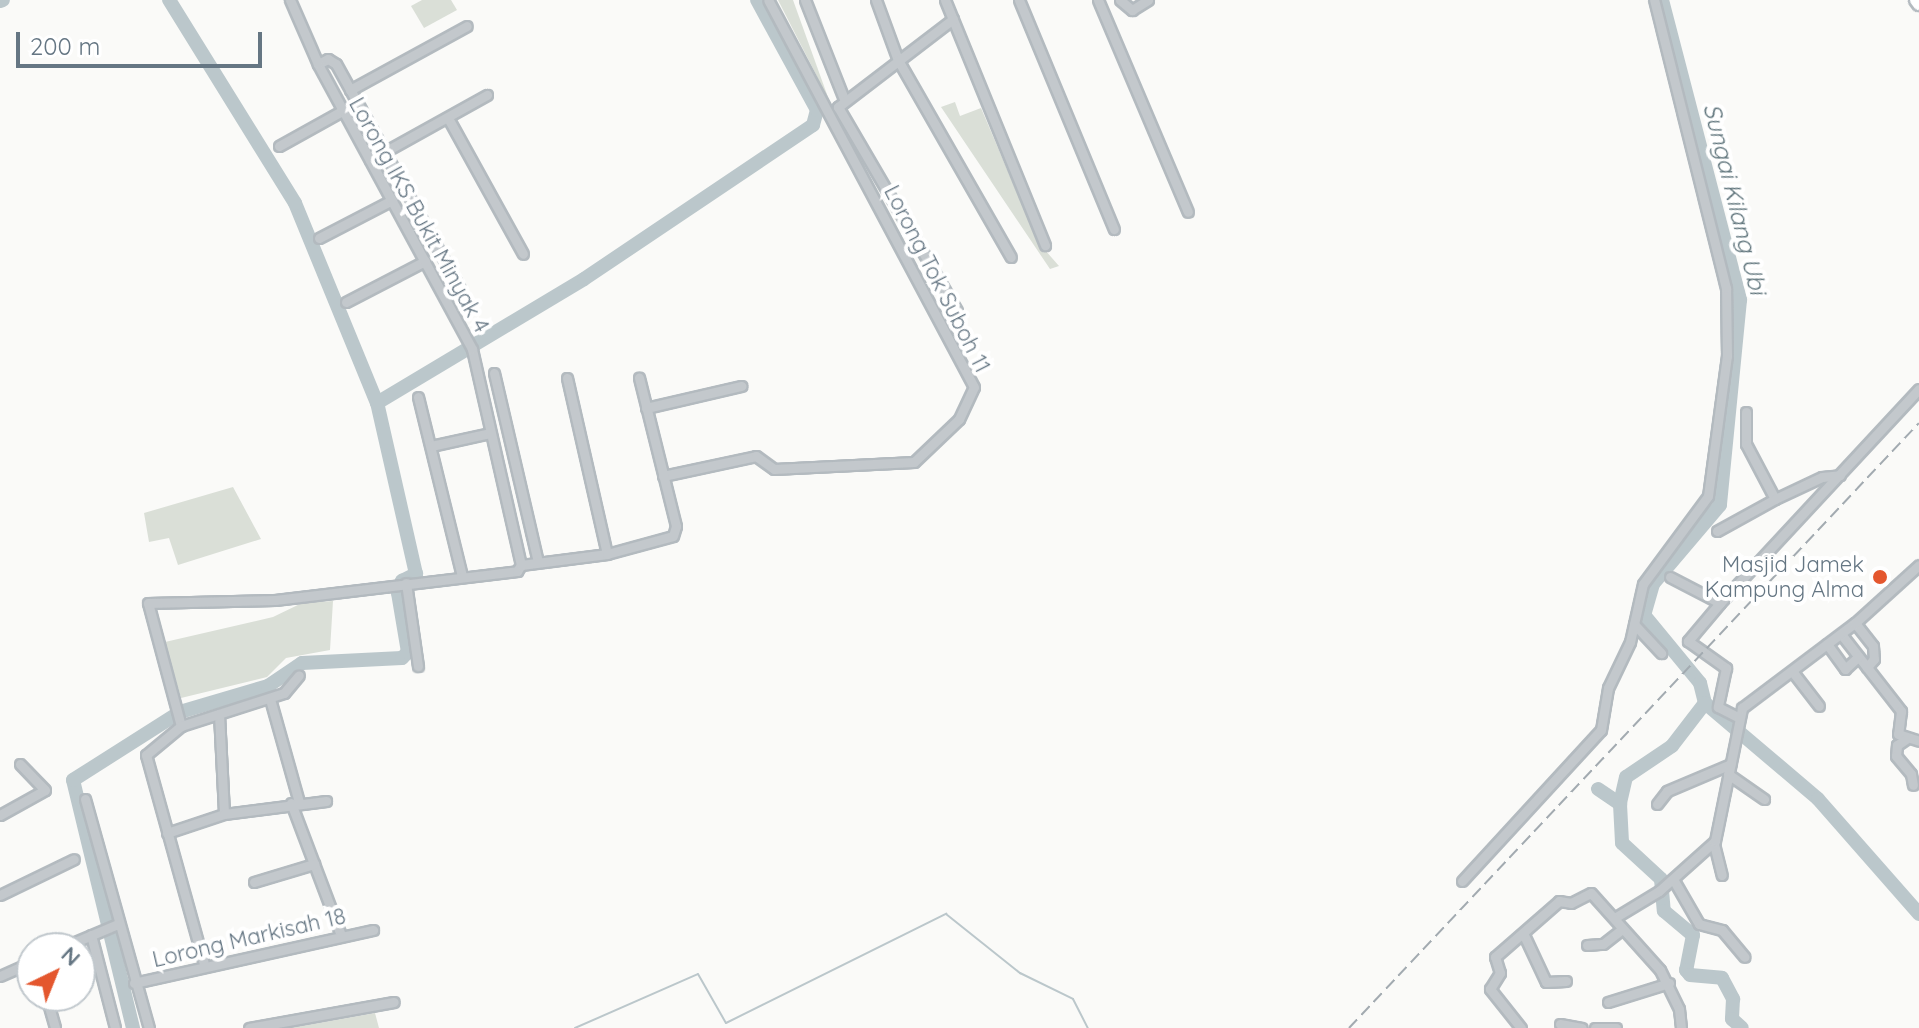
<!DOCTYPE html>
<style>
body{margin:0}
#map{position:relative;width:1919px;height:1028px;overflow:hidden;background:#fafaf8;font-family:Quicksand,sans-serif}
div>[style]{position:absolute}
.green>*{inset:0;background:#dadfd7}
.stream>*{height:2px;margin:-1px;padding:0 1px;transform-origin:1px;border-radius:1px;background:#bbc7cb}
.river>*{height:14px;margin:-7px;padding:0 7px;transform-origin:7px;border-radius:7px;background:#bbc7cb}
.roads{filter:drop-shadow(2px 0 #b3babf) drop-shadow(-2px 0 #b3babf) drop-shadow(0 2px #b3babf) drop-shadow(0 -2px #b3babf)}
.street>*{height:9px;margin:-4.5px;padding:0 4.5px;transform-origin:4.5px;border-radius:4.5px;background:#c3c8cc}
.secondary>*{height:12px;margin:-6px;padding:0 6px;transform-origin:6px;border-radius:6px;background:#fff}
.rail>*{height:2px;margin-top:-1px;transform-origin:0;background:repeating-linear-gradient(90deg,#a2aab0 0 12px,transparent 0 18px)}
.dots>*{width:22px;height:22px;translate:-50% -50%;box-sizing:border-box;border:4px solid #fff;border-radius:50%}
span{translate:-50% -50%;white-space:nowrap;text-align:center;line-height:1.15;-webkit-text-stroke:8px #fff;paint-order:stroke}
.street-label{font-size:22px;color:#657683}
.poi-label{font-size:22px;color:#657683}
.right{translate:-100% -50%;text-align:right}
.water-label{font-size:24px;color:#60757c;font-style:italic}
.north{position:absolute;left:16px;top:932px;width:80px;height:80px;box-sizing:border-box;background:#fff;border:2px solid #c1c8cd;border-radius:50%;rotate:43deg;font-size:22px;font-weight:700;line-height:32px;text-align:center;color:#657683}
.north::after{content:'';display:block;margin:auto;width:28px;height:36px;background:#e4572e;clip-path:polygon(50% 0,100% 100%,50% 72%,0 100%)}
.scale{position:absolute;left:16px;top:32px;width:246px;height:36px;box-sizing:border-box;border:4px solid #657683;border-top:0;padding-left:10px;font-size:24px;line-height:28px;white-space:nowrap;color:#657683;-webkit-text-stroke:6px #fff;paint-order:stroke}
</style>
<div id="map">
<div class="green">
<i style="clip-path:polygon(422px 0,451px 0,457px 10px,424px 28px,411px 6px)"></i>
<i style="clip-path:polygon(778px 0,793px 0,829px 100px)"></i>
<i style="clip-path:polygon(955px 102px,960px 116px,981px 108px,1038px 242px,1059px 266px,1050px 269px,941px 107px)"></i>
<i style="clip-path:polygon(233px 487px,261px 539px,178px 565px,169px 538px,149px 542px,144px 513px)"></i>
<i style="clip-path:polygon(333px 601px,330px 650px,286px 658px,267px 677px,181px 698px,165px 642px,273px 617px,302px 603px)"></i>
<i style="clip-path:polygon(375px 1013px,379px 1028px,291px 1028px)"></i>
</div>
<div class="stream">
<i style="left:575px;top:1028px;width:134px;rotate:-23.7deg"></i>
<i style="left:698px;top:974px;width:56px;rotate:60.3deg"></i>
<i style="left:726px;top:1023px;width:246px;rotate:-26.4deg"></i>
<i style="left:946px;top:914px;width:95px;rotate:38.6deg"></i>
<i style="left:1020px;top:973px;width:59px;rotate:26.1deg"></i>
<i style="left:1073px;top:999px;width:33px;rotate:63deg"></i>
</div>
<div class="river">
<i style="left:1662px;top:0;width:310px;rotate:75.4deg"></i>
<i style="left:1740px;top:300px;width:206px;rotate:95.6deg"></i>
<i style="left:1720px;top:505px;width:104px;rotate:130.3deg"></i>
<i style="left:1653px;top:584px;width:32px;rotate:106deg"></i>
<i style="left:1644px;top:615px;width:88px;rotate:50.5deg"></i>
<i style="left:1700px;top:683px;width:21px;rotate:76deg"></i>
<i style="left:1705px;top:703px;width:54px;rotate:127.5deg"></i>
<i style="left:1672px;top:746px;width:55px;rotate:146deg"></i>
<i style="left:1626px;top:777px;width:28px;rotate:103deg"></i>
<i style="left:1620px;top:804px;width:39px;rotate:87deg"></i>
<i style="left:1622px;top:843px;width:53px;rotate:42.7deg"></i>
<i style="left:1661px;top:879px;width:32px;rotate:85deg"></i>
<i style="left:1664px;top:911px;width:38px;rotate:40deg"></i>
<i style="left:1693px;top:935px;width:36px;rotate:101deg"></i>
<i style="left:1686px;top:970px;width:6px;rotate:51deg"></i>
<i style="left:1690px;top:975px;width:32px;rotate:5deg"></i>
<i style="left:1722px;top:978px;width:24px;rotate:62deg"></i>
<i style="left:1733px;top:999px;width:20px;rotate:93deg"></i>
<i style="left:1732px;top:1019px;width:13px;rotate:42deg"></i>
<i style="left:0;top:1px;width:3px;rotate:-18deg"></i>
<i style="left:377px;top:403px;width:241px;rotate:-30.9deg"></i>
<i style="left:584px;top:279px;width:276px;rotate:-33.9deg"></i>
<i style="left:813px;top:125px;width:16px;rotate:-75deg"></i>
<i style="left:817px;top:110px;width:125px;rotate:-118.6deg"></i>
<i style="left:1705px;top:703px;width:148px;rotate:40.3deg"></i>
<i style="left:1818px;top:799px;width:153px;rotate:48.7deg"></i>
<i style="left:1598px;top:789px;width:27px;rotate:34deg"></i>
<i style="left:133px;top:1028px;width:255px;rotate:-103.6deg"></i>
<i style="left:73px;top:780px;width:127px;rotate:-32.4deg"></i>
<i style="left:180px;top:712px;width:92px;rotate:-16.5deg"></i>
<i style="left:268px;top:686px;width:41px;rotate:-34.1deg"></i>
<i style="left:302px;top:663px;width:100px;rotate:-2.9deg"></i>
<i style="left:402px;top:658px;width:8px;rotate:-45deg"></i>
<i style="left:408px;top:652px;width:60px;rotate:-99.6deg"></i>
<i style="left:398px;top:593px;width:13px;rotate:-72deg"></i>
<i style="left:402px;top:581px;width:16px;rotate:-27deg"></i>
<i style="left:416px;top:574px;width:175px;rotate:-102.8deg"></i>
<i style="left:377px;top:403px;width:216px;rotate:-112.3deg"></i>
<i style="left:295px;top:203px;width:239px;rotate:-121.8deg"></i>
</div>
<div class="roads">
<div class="street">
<i style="left:805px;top:0;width:106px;rotate:68.5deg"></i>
<i style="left:876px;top:0;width:64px;rotate:69.9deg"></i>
<i style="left:898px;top:60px;width:227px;rotate:60.2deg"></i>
<i style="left:945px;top:0;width:265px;rotate:67.8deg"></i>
<i style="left:1019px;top:0;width:248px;rotate:67.5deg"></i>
<i style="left:1098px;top:0;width:230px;rotate:67deg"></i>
<i style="left:1120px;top:0;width:16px;rotate:40deg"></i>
<i style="left:1132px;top:10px;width:19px;rotate:-32deg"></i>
<i style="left:953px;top:19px;width:145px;rotate:142.6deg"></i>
<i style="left:838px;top:107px;width:236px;rotate:59.7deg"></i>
<i style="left:318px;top:64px;width:11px;rotate:-27deg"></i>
<i style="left:328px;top:59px;width:9px;rotate:32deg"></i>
<i style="left:336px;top:64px;width:257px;rotate:61.1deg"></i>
<i style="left:350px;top:90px;width:133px;rotate:-28.7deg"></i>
<i style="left:448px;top:118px;width:155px;rotate:61.1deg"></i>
<i style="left:279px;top:146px;width:72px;rotate:-29.1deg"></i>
<i style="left:370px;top:160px;width:134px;rotate:-29.1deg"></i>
<i style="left:319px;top:238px;width:82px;rotate:-27.5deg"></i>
<i style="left:346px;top:302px;width:89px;rotate:-27.4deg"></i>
<i style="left:494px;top:373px;width:194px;rotate:76.9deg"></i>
<i style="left:567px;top:378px;width:180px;rotate:77.2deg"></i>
<i style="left:418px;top:397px;width:184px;rotate:76.2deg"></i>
<i style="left:646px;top:408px;width:98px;rotate:-13deg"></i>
<i style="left:1746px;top:412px;width:32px;rotate:90deg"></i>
<i style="left:1746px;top:444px;width:62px;rotate:62.2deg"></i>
<i style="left:431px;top:446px;width:60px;rotate:-12.4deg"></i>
<i style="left:663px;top:476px;width:95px;rotate:-12.1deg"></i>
<i style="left:756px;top:456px;width:22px;rotate:36deg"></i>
<i style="left:774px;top:469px;width:140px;rotate:-2.9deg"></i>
<i style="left:914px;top:462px;width:62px;rotate:-43.7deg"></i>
<i style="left:959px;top:419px;width:35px;rotate:-65deg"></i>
<i style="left:974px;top:387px;width:438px;rotate:-118deg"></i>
<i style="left:1717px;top:531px;width:66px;rotate:-28.9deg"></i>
<i style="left:1775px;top:499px;width:52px;rotate:-25.1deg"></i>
<i style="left:1822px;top:477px;width:18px;rotate:-6deg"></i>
<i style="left:521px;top:565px;width:87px;rotate:-7.3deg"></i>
<i style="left:607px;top:554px;width:68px;rotate:-15.3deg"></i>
<i style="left:673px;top:536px;width:10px;rotate:-73deg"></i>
<i style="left:676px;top:526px;width:153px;rotate:-104deg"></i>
<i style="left:1670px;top:577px;width:56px;rotate:27.5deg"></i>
<i style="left:1720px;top:603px;width:292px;rotate:-47.1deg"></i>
<i style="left:406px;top:583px;width:84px;rotate:81.8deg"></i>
<i style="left:1720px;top:603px;width:50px;rotate:130.1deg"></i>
<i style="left:1688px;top:641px;width:47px;rotate:35.4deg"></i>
<i style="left:1726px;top:668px;width:40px;rotate:102deg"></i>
<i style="left:1718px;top:707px;width:22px;rotate:27deg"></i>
<i style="left:1855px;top:623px;width:29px;rotate:52deg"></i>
<i style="left:1873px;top:646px;width:13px;rotate:86deg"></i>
<i style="left:1874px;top:659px;width:11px;rotate:131deg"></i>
<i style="left:1634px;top:624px;width:40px;rotate:47deg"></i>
<i style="left:1841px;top:634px;width:98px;rotate:52.1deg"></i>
<i style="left:1901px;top:711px;width:23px;rotate:97deg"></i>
<i style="left:1898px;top:734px;width:22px;rotate:18deg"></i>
<i style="left:1827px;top:644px;width:31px;rotate:54deg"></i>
<i style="left:1845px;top:669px;width:18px;rotate:-43deg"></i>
<i style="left:1792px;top:671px;width:44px;rotate:52.4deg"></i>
<i style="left:270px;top:699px;width:107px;rotate:74.3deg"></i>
<i style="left:219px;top:714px;width:100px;rotate:87.1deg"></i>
<i style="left:181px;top:726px;width:127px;rotate:-105deg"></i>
<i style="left:148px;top:603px;width:127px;rotate:-1.4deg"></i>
<i style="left:275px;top:600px;width:244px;rotate:-6.8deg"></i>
<i style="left:517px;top:571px;width:7px;rotate:-56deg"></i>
<i style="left:521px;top:565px;width:221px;rotate:-102.8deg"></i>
<i style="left:472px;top:349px;width:324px;rotate:-118.4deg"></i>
<i style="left:318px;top:64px;width:70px;rotate:-113.6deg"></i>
<i style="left:1906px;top:739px;width:11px;rotate:146deg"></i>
<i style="left:1897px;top:745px;width:11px;rotate:95deg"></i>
<i style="left:1896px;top:756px;width:23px;rotate:50deg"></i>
<i style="left:1911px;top:774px;width:11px;rotate:80deg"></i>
<i style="left:1728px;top:774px;width:44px;rotate:34.8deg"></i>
<i style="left:85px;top:799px;width:238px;rotate:74.4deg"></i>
<i style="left:291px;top:803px;width:141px;rotate:69.3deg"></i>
<i style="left:1657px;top:804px;width:16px;rotate:-52deg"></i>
<i style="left:1667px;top:791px;width:69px;rotate:-22.9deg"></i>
<i style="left:0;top:815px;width:51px;rotate:-29.1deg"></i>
<i style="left:45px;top:790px;width:36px;rotate:-134deg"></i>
<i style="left:167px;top:833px;width:60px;rotate:-18.4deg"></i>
<i style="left:224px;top:814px;width:103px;rotate:-7.3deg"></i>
<i style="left:1714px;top:844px;width:32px;rotate:76deg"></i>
<i style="left:1673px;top:879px;width:52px;rotate:60deg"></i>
<i style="left:1699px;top:924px;width:24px;rotate:15deg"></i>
<i style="left:1722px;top:930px;width:35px;rotate:50deg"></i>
<i style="left:1462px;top:881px;width:205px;rotate:-47.4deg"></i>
<i style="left:1601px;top:730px;width:43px;rotate:-80.5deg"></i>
<i style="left:1608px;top:688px;width:51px;rotate:-64.4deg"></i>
<i style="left:1630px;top:642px;width:59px;rotate:-77.4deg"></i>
<i style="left:1643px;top:584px;width:109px;rotate:-53.5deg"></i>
<i style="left:1708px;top:496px;width:141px;rotate:-82.3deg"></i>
<i style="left:1727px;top:356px;width:68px;rotate:-90.8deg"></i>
<i style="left:1726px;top:288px;width:297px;rotate:-104deg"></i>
<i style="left:254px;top:882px;width:63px;rotate:-16.7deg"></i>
<i style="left:0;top:895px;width:82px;rotate:-25.9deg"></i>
<i style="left:1616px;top:917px;width:50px;rotate:-31.2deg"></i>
<i style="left:1659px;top:891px;width:75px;rotate:-41.8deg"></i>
<i style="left:1715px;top:841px;width:136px;rotate:-78.5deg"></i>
<i style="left:1742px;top:708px;width:141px;rotate:-37deg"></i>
<i style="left:1855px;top:623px;width:86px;rotate:-42.2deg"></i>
<i style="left:1523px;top:933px;width:54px;rotate:64.9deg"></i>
<i style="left:1546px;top:982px;width:20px;rotate:-3deg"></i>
<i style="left:91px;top:935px;width:96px;rotate:75.5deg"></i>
<i style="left:1587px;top:945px;width:16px;rotate:-4deg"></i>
<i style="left:1603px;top:944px;width:24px;rotate:-38deg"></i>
<i style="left:61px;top:948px;width:62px;rotate:-22.8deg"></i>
<i style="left:204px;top:964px;width:217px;rotate:-105.5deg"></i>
<i style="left:146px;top:755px;width:45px;rotate:-39.6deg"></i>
<i style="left:181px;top:726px;width:108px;rotate:-17.8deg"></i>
<i style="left:284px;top:693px;width:23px;rotate:-50deg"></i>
<i style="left:0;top:976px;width:35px;rotate:-24deg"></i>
<i style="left:134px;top:983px;width:245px;rotate:-12.5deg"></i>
<i style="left:46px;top:996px;width:33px;rotate:74deg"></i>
<i style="left:1608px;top:1002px;width:64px;rotate:-17.3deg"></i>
<i style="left:1560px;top:1024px;width:22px;rotate:10deg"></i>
<i style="left:249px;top:1028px;width:147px;rotate:-10.2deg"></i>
<i style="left:1521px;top:1028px;width:50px;rotate:-128.5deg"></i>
<i style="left:1490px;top:989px;width:19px;rotate:-58deg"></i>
<i style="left:1500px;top:973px;width:17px;rotate:-107deg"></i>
<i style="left:1495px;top:957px;width:85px;rotate:-41.2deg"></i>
<i style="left:1559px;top:901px;width:12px;rotate:9deg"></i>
<i style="left:1571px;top:903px;width:22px;rotate:-27deg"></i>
<i style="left:1591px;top:893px;width:103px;rotate:48.1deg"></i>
<i style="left:1660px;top:970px;width:43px;rotate:64deg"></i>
<i style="left:1679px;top:1009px;width:19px;rotate:84deg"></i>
<i style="left:1595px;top:1028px;width:21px"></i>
</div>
<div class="secondary">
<i style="left:1916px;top:0;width:5px;rotate:53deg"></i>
</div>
</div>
<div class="rail">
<i style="left:1349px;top:1028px;width:831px;rotate:-46.71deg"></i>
</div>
<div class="dots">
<i style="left:1880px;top:577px;background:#e4572e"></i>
</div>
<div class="street-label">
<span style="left:419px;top:215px;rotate:61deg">Lorong IKS Bukit Minyak 4</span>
<span style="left:937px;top:279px;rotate:63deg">Lorong Tok Suboh 11</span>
<span style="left:249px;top:938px;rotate:-13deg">Lorong Markisah 18</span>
</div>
<div class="poi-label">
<span class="right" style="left:1864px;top:577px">Masjid Jamek<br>Kampung Alma</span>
</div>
<div class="water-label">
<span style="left:1735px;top:199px;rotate:76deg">Sungai Kilang Ubi</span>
</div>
<div class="north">N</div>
<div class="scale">200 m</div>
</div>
